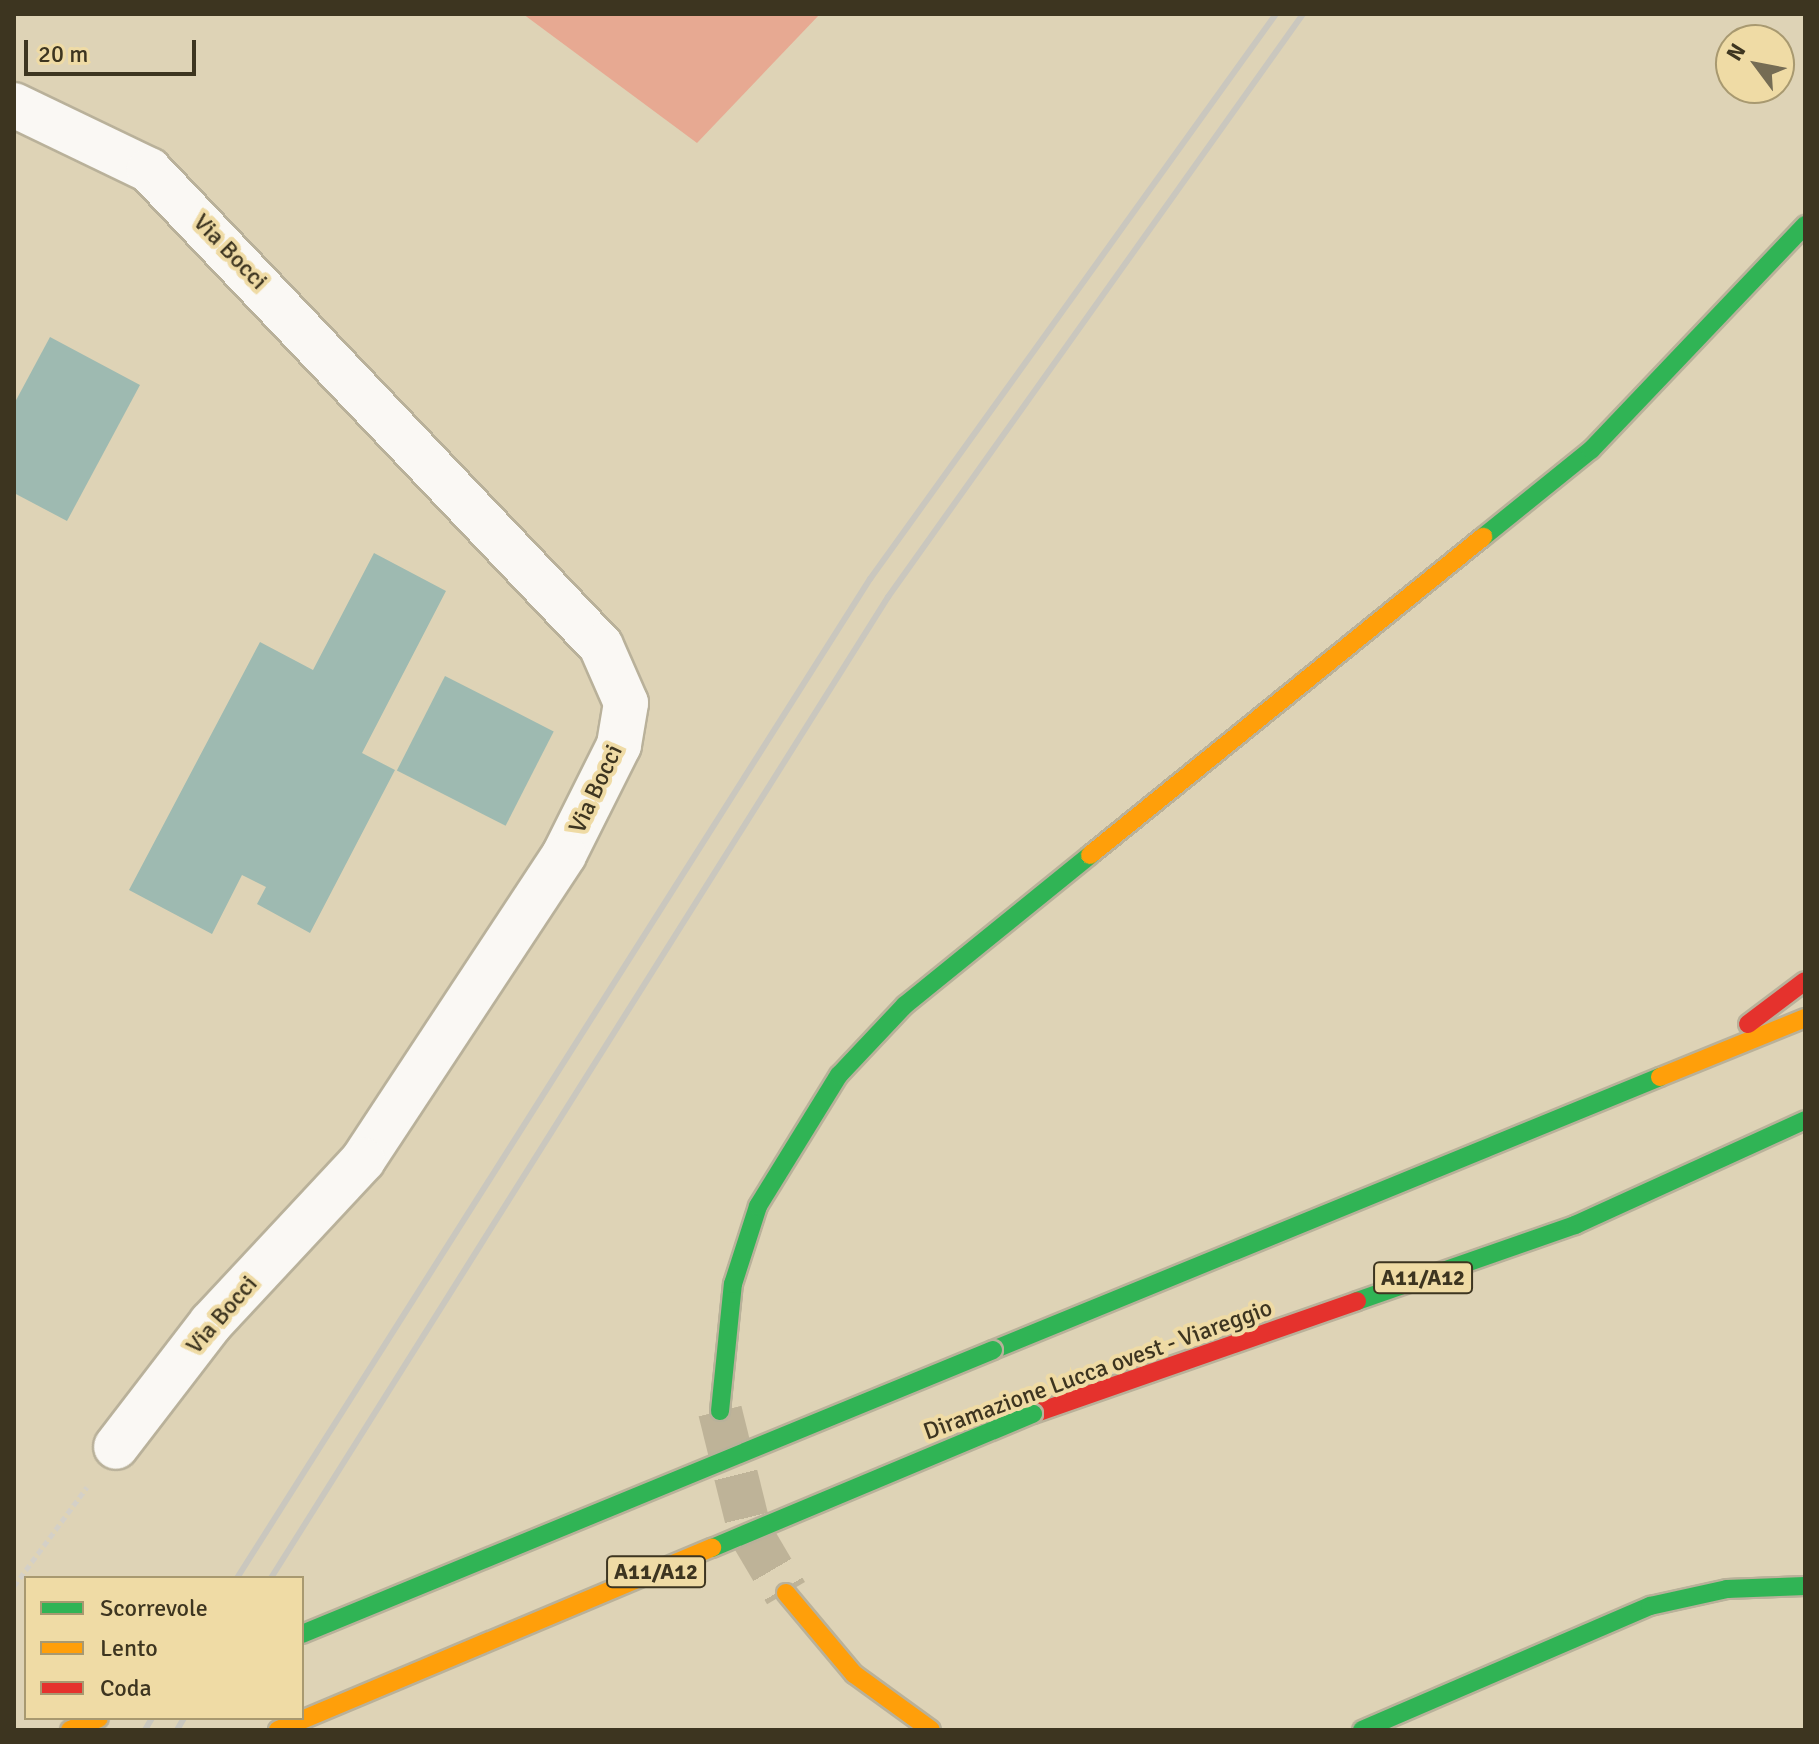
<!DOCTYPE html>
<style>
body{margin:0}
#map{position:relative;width:1819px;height:1744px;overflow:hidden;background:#ded3b6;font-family:Signika,sans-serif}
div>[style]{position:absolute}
.forest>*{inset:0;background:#e7a992}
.building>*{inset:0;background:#9ebab1;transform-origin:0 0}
.highway-tunnel>*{height:44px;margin-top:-22px;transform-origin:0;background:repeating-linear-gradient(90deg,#beb398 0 44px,transparent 0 66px)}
.path>*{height:5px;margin-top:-2.5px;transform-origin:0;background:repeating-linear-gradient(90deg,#d4d0c7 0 6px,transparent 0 10px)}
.roads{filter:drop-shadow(2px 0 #b9b19a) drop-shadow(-2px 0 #b9b19a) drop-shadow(0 2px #b9b19a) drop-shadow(0 -2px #b9b19a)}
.street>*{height:44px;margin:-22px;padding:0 22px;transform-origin:22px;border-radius:22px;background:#faf8f4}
.fast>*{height:18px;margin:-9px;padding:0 9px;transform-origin:9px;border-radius:9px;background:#30b455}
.slow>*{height:18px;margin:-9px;padding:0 9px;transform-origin:9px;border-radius:9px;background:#ff9f0a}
.jam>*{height:18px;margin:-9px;padding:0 9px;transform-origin:9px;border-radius:9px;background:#e5322d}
.rail>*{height:6px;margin:-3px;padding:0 3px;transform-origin:3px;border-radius:3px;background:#cac7be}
.bridges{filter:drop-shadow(2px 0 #b9b19a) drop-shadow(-2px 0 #b9b19a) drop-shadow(0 2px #b9b19a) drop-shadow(0 -2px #b9b19a)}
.fast-bridge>*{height:18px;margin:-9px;padding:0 9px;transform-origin:9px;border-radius:9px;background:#30b455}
.slow-bridge>*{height:18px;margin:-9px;padding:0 9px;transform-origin:9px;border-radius:9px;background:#ff9f0a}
span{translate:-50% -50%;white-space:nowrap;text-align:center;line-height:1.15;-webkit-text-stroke:8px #efdba5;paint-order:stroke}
.shield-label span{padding:2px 6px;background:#efdba5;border:2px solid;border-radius:6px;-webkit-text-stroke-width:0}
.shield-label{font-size:22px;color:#3d3520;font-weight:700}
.street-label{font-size:24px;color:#3d3520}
.frame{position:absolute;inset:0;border:16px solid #3d3520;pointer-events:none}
.legend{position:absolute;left:24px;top:1576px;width:280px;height:144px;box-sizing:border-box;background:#efdba5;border:2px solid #a89970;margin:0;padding:10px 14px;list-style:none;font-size:24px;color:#3d3520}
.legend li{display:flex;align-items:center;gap:16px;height:40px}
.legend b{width:40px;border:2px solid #a89970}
.north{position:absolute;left:1715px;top:24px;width:80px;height:80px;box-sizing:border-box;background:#efdba5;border:2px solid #a89970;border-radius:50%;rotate:302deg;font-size:22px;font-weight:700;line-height:32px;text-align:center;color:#3d3520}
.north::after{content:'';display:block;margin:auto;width:28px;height:36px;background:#756c54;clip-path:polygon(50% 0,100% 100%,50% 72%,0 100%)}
.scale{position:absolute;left:24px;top:40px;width:172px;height:36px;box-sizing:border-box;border:4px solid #3d3520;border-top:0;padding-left:10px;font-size:24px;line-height:28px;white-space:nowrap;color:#3d3520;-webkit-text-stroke:6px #efdba5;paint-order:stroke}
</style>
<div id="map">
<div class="forest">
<i style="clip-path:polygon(523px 14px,820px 14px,697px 143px)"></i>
</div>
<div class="building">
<i style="clip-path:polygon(50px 337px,140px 385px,67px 521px,14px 493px,14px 404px)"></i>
<i style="clip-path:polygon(374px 553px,446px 591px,362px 753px,395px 770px,310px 933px,257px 904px,266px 887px,242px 875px,212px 934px,129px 890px,260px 642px,313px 670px)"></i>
<i style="left:445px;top:676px;width:122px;height:106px;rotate:27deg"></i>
</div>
<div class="highway-tunnel">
<i style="left:720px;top:1411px;width:125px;rotate:76.1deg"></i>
<i style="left:750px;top:1532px;width:71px;rotate:59.5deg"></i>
</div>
<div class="path">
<i style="left:14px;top:1586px;width:123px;rotate:-53.6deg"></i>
</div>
<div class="roads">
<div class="street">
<i style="left:14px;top:105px;width:150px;rotate:25.7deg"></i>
<i style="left:149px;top:170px;width:656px;rotate:46.48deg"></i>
<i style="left:601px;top:646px;width:62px;rotate:66.3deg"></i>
<i style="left:626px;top:703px;width:43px;rotate:99.5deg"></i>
<i style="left:619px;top:745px;width:123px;rotate:116.6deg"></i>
<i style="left:564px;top:855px;width:365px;rotate:123.4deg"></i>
<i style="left:363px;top:1160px;width:223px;rotate:133deg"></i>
<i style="left:211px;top:1323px;width:156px;rotate:127.5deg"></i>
</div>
<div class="fast">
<i style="left:1483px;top:537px;width:139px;rotate:-38.9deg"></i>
<i style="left:1591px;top:450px;width:311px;rotate:-46.4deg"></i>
<i style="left:1357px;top:1301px;width:231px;rotate:-19.2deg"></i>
<i style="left:1575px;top:1225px;width:253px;rotate:-24.5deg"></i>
<i style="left:993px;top:1350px;width:721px;rotate:-22.26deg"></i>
<i style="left:720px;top:1411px;width:128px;rotate:-84.2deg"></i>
<i style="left:733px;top:1284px;width:82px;rotate:-72.2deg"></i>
<i style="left:758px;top:1206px;width:154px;rotate:-58.3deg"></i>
<i style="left:839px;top:1075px;width:96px;rotate:-46.7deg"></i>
<i style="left:905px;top:1005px;width:238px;rotate:-39deg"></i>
<i style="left:1362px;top:1730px;width:314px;rotate:-23.3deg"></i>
<i style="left:1650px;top:1606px;width:79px;rotate:-12.4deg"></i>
<i style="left:1727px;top:1589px;width:78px;rotate:-2.2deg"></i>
</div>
<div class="slow">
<i style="left:1090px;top:855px;width:506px;rotate:-38.98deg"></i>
<i style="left:1660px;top:1077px;width:157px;rotate:-22.1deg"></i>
<i style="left:786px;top:1593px;width:106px;rotate:50deg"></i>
<i style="left:854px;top:1674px;width:95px;rotate:36deg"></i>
<i style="left:70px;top:1730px;width:31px;rotate:-22deg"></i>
</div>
<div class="jam">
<i style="left:1748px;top:1024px;width:71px;rotate:-37deg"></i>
<i style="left:1033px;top:1414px;width:343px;rotate:-19.2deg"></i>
</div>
</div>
<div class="rail">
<i style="left:237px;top:1578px;width:1183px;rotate:-57.64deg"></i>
<i style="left:870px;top:579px;width:696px;rotate:-54.3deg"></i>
<i style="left:271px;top:1578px;width:1159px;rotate:-57.83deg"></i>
<i style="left:888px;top:597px;width:716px;rotate:-54.56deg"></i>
<i style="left:145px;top:1730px;width:14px;rotate:-60deg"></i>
<i style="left:177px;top:1730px;width:14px;rotate:-60deg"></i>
</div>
<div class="bridges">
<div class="fast-bridge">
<i style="left:712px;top:1548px;width:348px;rotate:-22.7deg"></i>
<i style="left:302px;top:1634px;width:747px;rotate:-22.34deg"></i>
</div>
<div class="slow-bridge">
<i style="left:278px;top:1730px;width:471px;rotate:-22.8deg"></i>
</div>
</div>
<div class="shield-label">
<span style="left:1423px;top:1278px">A11/A12</span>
<span style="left:656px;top:1572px">A11/A12</span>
</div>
<div class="street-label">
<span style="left:230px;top:252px;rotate:46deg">Via Bocci</span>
<span style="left:596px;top:789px;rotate:-65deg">Via Bocci</span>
<span style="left:222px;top:1315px;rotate:-49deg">Via Bocci</span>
<span style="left:1098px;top:1370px;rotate:-20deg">Diramazione Lucca ovest - Viareggio</span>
</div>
<div class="frame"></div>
<ul class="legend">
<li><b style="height:10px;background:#30b455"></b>Scorrevole</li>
<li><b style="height:10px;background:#ff9f0a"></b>Lento</li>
<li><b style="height:10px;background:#e5322d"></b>Coda</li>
</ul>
<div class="north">N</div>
<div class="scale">20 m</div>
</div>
